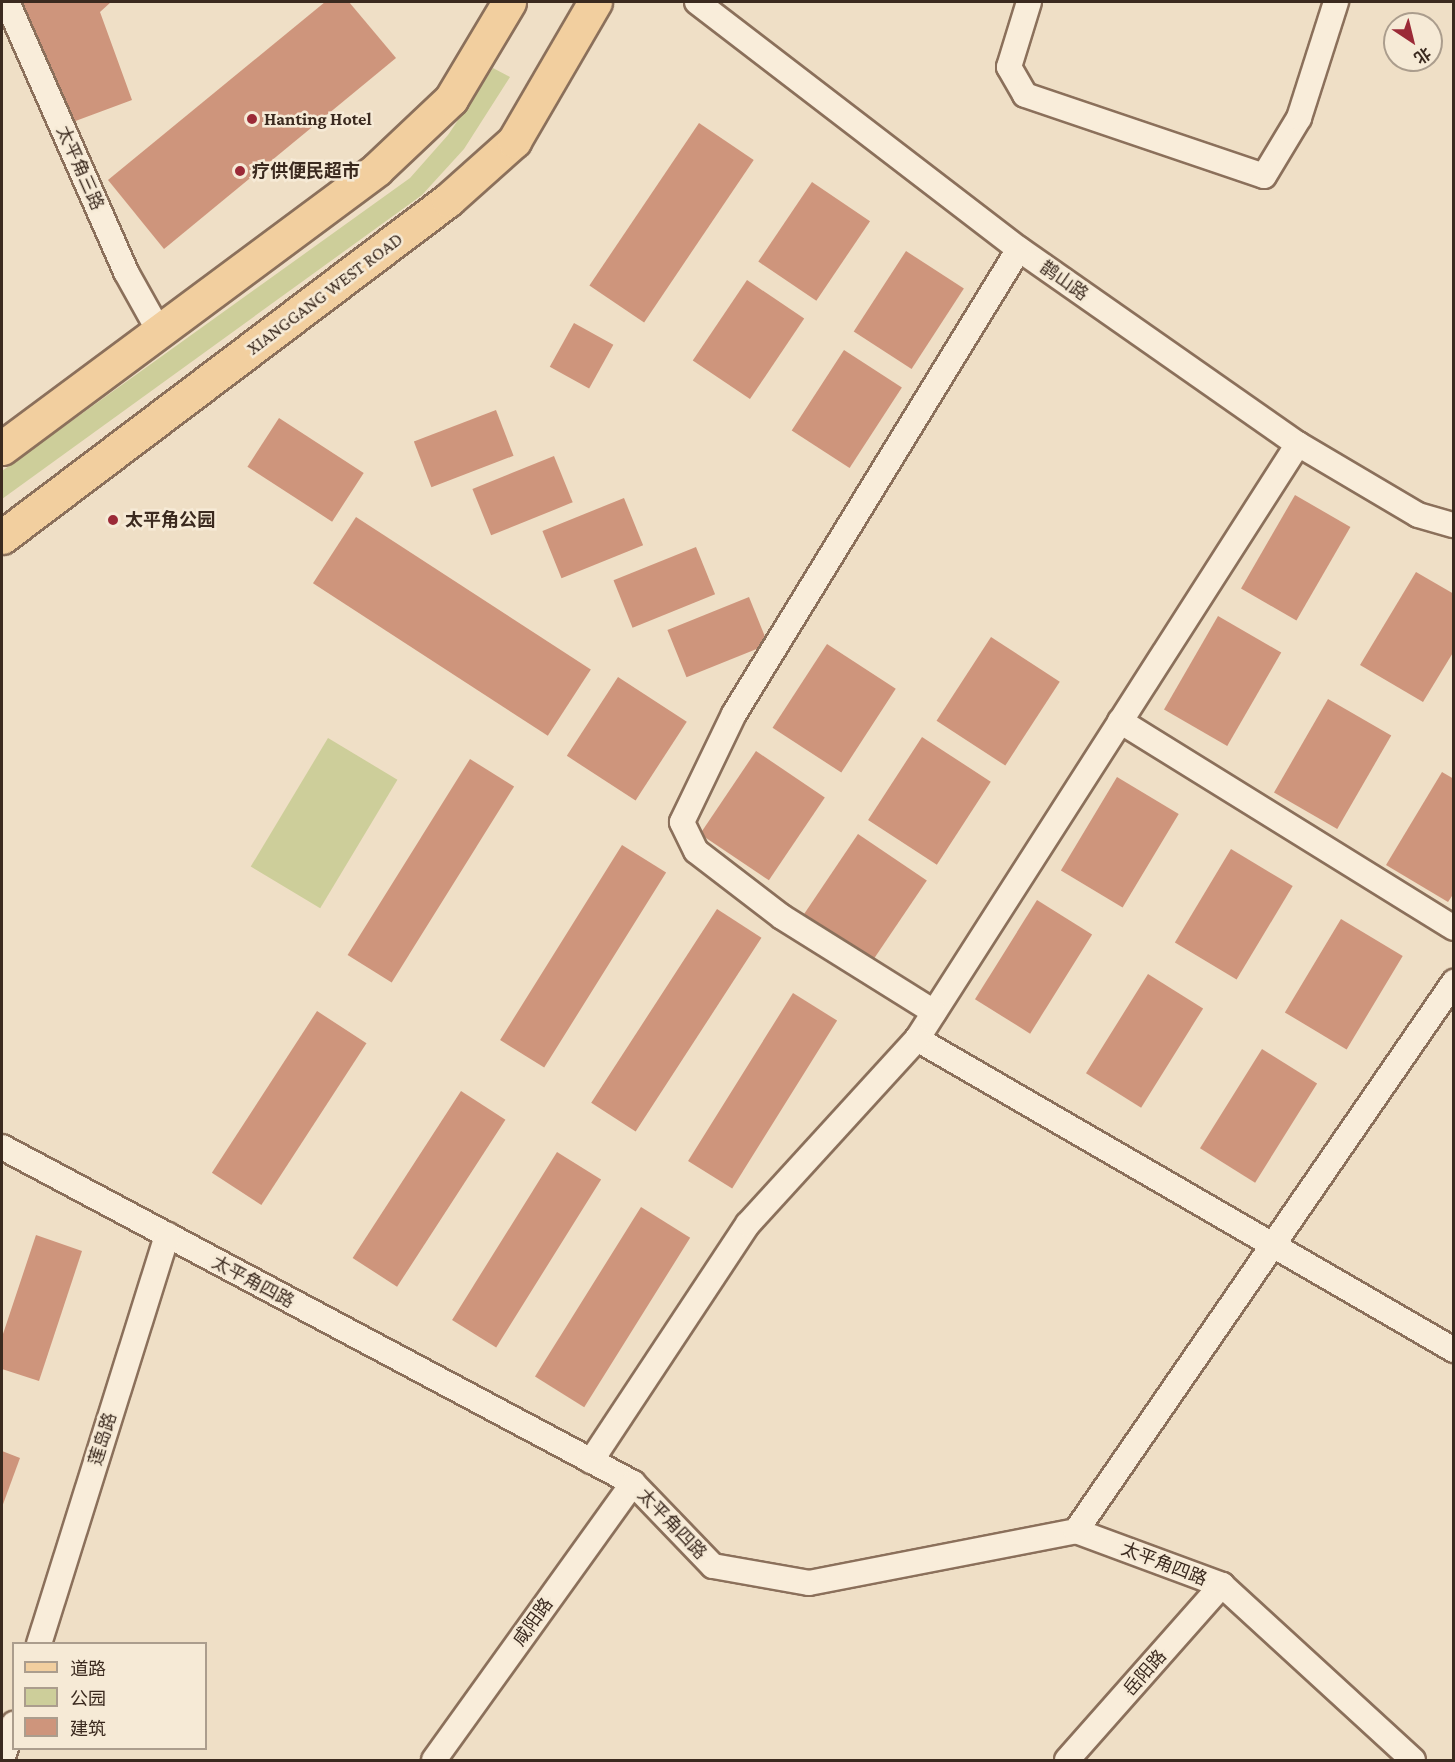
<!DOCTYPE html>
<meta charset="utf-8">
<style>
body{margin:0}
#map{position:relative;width:1455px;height:1762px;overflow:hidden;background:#efdfc6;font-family:"Crimson Pro","Noto Sans SC",serif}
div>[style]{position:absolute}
.green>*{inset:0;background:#cdce9a;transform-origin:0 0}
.building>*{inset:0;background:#ce957c;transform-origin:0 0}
.roads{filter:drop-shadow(2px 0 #8b705b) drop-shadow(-2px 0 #8b705b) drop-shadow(0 2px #8b705b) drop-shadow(0 -2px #8b705b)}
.street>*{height:24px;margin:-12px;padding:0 12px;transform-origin:12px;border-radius:12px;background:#f9edda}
.primary>*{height:33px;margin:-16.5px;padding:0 16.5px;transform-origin:16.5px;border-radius:16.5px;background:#f2cf9f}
.dots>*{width:16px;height:16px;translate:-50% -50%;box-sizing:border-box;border:3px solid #f6ead6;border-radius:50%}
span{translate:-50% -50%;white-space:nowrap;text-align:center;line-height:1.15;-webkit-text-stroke:5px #f6ead6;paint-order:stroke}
.poi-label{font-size:18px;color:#3b2a1f;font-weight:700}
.left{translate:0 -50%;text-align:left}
.street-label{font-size:18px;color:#3b2a1f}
.frame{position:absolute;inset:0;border:3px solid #3b2a1f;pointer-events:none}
.legend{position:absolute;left:12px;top:1642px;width:195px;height:108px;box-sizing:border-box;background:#f6ead6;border:2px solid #ab9d8d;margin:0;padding:8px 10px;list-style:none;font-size:18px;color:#3b2a1f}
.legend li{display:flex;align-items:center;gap:12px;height:30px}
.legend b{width:30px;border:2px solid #ab9d8d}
.north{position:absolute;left:1383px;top:12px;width:60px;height:60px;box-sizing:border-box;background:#f6ead6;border:2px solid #ab9d8d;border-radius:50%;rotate:145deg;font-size:16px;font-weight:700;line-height:24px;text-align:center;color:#3b2a1f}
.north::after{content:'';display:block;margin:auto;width:21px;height:27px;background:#9b2a37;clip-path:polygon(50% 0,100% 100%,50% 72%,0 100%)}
</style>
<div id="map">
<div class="green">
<i style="clip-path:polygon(493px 68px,510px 77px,464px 149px,422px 195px,2px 499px,2px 471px,410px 178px,448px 135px)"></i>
<i style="left:328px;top:738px;width:81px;height:150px;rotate:31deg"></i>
</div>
<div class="building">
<i style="clip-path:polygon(16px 2px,111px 2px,100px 12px,132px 100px,62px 126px)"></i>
<i style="clip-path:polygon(325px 2px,349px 2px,396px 58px,164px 249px,108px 180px)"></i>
<i style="left:699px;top:123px;width:66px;height:196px;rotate:34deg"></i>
<i style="left:812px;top:182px;width:70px;height:96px;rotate:34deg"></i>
<i style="left:906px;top:251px;width:69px;height:96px;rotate:33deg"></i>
<i style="left:747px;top:280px;width:69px;height:97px;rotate:34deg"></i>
<i style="left:574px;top:323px;width:45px;height:50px;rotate:29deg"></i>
<i style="left:844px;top:350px;width:69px;height:96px;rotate:33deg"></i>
<i style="left:496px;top:410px;width:49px;height:88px;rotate:69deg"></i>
<i style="left:279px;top:418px;width:101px;height:58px;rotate:33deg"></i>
<i style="left:554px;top:456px;width:50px;height:88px;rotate:68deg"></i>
<i style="left:1295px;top:495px;width:64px;height:108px;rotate:30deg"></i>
<i style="left:624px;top:498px;width:51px;height:88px;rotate:68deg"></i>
<i style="left:356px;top:517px;width:280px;height:79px;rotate:33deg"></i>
<i style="left:696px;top:547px;width:51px;height:89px;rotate:68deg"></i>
<i style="clip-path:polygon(1416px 572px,1454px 594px,1454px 651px,1423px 702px,1360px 665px)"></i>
<i style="left:749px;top:597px;width:51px;height:88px;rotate:68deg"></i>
<i style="left:1218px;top:616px;width:73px;height:108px;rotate:30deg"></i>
<i style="left:991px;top:637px;width:82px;height:100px;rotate:33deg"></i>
<i style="left:827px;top:644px;width:82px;height:100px;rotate:33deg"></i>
<i style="left:618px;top:677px;width:82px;height:94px;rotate:33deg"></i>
<i style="left:1328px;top:699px;width:73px;height:108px;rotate:30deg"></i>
<i style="left:922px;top:737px;width:82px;height:99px;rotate:33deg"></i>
<i style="left:756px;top:751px;width:83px;height:100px;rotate:34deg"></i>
<i style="left:470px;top:759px;width:52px;height:231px;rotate:32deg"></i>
<i style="clip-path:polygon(1442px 772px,1454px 779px,1454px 893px,1448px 902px,1386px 865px)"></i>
<i style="left:1117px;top:777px;width:72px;height:109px;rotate:31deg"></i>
<i style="left:858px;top:834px;width:83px;height:100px;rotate:34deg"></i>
<i style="left:622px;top:845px;width:52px;height:230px;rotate:32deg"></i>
<i style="left:1231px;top:849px;width:72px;height:109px;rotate:31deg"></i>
<i style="left:1037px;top:900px;width:65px;height:117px;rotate:32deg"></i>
<i style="left:717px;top:909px;width:53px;height:231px;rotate:33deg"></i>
<i style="left:1341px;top:919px;width:72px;height:109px;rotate:31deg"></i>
<i style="left:1148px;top:974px;width:65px;height:117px;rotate:32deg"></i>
<i style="left:793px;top:993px;width:52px;height:198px;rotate:32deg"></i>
<i style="left:317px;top:1011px;width:59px;height:193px;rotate:33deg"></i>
<i style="left:1262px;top:1049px;width:65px;height:117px;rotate:32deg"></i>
<i style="left:461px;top:1091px;width:53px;height:199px;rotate:33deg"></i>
<i style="left:557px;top:1152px;width:52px;height:198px;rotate:32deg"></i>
<i style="left:641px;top:1207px;width:58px;height:200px;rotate:32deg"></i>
<i style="clip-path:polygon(36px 1235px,82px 1251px,39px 1381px,2px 1369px,2px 1337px)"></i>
<i style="clip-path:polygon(2px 1451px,20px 1458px,2px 1507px)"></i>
</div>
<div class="roads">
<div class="street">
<i style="left:7px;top:2px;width:295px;rotate:66.2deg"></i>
<i style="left:126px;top:272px;width:68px;rotate:60.8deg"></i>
<i style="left:697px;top:2px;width:406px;rotate:37.5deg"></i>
<i style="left:1019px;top:249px;width:340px;rotate:35deg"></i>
<i style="left:1298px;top:444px;width:139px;rotate:30.6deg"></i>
<i style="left:1418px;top:515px;width:37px;rotate:16deg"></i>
<i style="left:1029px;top:2px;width:68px;rotate:107.1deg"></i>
<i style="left:1009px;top:67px;width:32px;rotate:60deg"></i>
<i style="left:1025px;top:95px;width:252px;rotate:18.7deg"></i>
<i style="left:1264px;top:176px;width:68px;rotate:-58.9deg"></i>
<i style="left:1299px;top:118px;width:122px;rotate:-72.3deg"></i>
<i style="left:1298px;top:444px;width:707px;rotate:122.63deg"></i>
<i style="left:917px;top:1039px;width:621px;rotate:30.08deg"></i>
<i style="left:1120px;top:721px;width:393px;rotate:31.8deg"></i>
<i style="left:934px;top:1012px;width:179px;rotate:-148deg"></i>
<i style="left:782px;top:917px;width:108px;rotate:-142.5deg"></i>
<i style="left:696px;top:851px;width:32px;rotate:-116deg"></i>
<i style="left:682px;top:822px;width:120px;rotate:-64.3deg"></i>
<i style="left:734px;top:714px;width:545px;rotate:-58.5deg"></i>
<i style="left:2px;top:1147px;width:715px;rotate:28.03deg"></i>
<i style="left:633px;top:1483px;width:115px;rotate:46.1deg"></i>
<i style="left:713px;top:1566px;width:97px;rotate:10deg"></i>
<i style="left:809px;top:1583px;width:272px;rotate:-11deg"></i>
<i style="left:1076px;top:1531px;width:156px;rotate:20.3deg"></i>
<i style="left:1222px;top:1585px;width:259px;rotate:42.5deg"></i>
<i style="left:591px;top:1461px;width:284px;rotate:-56.5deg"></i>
<i style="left:748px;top:1224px;width:251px;rotate:-47.6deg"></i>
<i style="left:1076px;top:1531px;width:667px;rotate:-55.45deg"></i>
<i style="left:39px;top:1644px;width:429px;rotate:-72.6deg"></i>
<i style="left:2px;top:1760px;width:38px;rotate:-72deg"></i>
<i style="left:434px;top:1760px;width:341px;rotate:-54.3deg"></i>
<i style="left:1067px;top:1760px;width:234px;rotate:-48.5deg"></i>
</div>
<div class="primary">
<i style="left:2px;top:448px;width:467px;rotate:-36.6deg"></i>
<i style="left:377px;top:169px;width:102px;rotate:-43.4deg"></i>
<i style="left:451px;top:99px;width:113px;rotate:-59.1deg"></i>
<i style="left:2px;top:537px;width:559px;rotate:-37.07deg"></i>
<i style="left:448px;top:200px;width:89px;rotate:-41.8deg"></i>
<i style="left:514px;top:141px;width:161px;rotate:-59.8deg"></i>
</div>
</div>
<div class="dots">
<i style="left:252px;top:119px;background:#9b2a37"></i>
<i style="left:240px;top:171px;background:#9b2a37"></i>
<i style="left:113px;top:520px;background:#9b2a37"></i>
</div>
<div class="poi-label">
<span class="left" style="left:264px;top:119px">Hanting Hotel</span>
<span class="left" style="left:252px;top:171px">疗供便民超市</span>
<span class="left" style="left:125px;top:520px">太平角公园</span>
</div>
<div class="street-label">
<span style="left:80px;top:168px;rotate:66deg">太平角三路</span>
<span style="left:1064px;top:281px;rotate:35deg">鹊山路</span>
<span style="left:325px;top:294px;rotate:-37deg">XIANGGANG WEST ROAD</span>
<span style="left:253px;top:1282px;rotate:28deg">太平角四路</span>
<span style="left:103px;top:1439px;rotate:-73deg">莲岛路</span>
<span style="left:672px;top:1524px;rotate:46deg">太平角四路</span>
<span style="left:1164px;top:1564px;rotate:21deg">太平角四路</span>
<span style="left:533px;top:1622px;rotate:-54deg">咸阳路</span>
<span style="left:1145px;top:1673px;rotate:-49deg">岳阳路</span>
</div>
<div class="frame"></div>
<ul class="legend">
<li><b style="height:8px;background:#f2cf9f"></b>道路</li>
<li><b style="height:16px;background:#cdce9a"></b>公园</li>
<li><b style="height:16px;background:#ce957c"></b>建筑</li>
</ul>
<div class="north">北</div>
</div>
